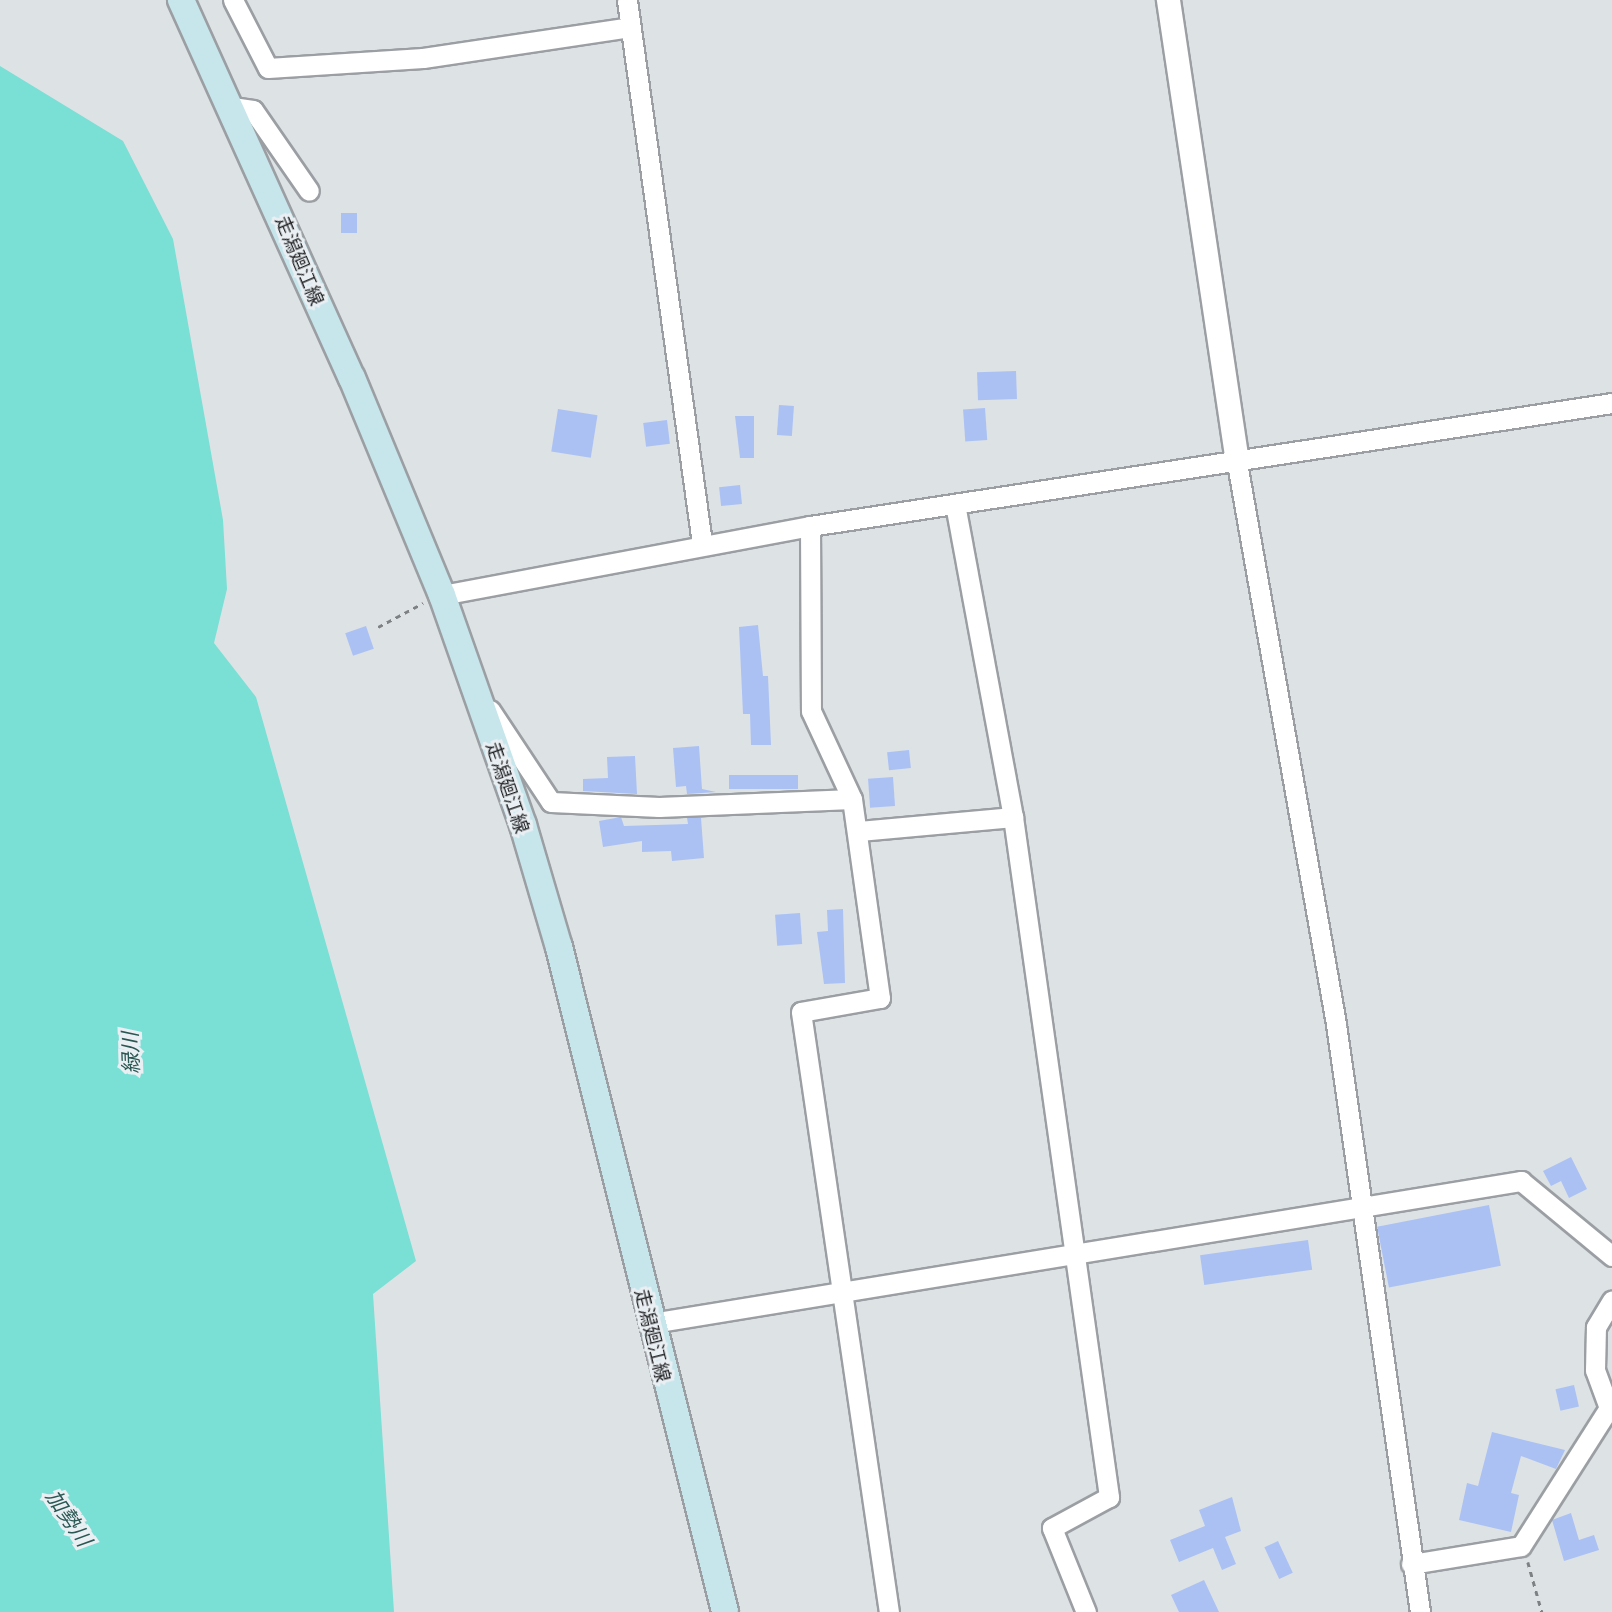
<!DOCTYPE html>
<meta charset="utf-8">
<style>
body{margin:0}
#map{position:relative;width:1612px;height:1612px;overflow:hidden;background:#dde2e5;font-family:Georgia,"Noto Sans JP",serif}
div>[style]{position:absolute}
.water>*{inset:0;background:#7adfd5}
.building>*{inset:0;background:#abc1f4;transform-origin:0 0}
.path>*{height:2.5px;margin-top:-1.25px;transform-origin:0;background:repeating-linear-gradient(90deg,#7e8183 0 5px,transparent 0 10px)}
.roads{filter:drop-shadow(2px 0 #9b9fa3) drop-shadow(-2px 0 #9b9fa3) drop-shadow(0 2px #9b9fa3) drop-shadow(0 -2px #9b9fa3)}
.minor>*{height:19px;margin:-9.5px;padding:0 9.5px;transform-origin:9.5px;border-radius:9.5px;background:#fff}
.tertiary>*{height:23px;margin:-11.5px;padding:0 11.5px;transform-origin:11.5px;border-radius:11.5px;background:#fff}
.secondary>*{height:26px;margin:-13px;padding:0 13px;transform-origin:13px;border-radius:13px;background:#c6e6ec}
span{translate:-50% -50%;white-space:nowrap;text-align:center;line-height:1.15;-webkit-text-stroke:6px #eaeff3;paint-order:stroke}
.street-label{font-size:19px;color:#1f2022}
.water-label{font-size:21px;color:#2a5752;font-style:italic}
</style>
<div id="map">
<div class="water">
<i style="clip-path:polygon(0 66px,123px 141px,173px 239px,223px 520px,227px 589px,214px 643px,256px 697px,416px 1261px,373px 1294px,394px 1612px,0 1612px)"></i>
</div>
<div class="building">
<i style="left:341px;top:213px;width:16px;height:20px"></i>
<i style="left:1016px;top:371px;width:28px;height:39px;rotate:88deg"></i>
<i style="left:779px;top:405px;width:15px;height:30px;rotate:4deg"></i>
<i style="left:985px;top:408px;width:32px;height:22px;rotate:86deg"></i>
<i style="left:558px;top:409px;width:40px;height:43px;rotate:9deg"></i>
<i style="clip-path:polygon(735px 416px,754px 416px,754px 458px,740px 458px)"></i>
<i style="left:667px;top:420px;width:24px;height:24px;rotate:83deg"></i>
<i style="left:740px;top:485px;width:19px;height:21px;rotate:84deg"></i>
<i style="clip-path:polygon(758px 625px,763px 676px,768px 676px,771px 745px,751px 745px,750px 714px,743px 714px,739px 627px)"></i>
<i style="left:366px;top:626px;width:24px;height:22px;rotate:71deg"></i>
<i style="clip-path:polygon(699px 746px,702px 789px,716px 792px,687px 794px,686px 786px,676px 787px,673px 748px)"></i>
<i style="left:909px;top:750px;width:18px;height:22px;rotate:84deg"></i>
<i style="clip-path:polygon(635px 756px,637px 794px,583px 791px,583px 779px,608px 778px,607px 757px)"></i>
<i style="left:798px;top:775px;width:14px;height:69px;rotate:90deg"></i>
<i style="left:893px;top:777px;width:29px;height:25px;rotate:86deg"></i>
<i style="clip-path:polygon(621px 817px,624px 826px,688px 824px,687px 818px,701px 818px,704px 858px,672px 861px,671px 851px,642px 852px,642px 841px,603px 847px,599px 821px)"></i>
<i style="clip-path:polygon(843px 909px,845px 983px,824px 984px,817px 932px,828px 931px,827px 910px)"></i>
<i style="left:800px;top:913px;width:31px;height:25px;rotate:86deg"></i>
<i style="clip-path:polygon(1571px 1157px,1587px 1189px,1569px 1198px,1561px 1181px,1551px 1186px,1543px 1171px)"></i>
<i style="left:1489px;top:1205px;width:62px;height:114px;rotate:79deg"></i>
<i style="left:1308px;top:1240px;width:30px;height:109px;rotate:82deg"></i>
<i style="left:1574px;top:1385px;width:22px;height:19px;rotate:77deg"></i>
<i style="clip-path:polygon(1492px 1432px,1565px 1450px,1556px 1469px,1521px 1456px,1511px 1493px,1519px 1495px,1511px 1532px,1459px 1520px,1467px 1483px,1478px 1486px)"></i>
<i style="clip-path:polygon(1232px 1497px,1241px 1531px,1225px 1537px,1236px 1564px,1222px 1570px,1213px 1548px,1179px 1562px,1170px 1540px,1205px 1526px,1199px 1510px)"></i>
<i style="clip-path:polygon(1571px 1513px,1579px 1540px,1594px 1535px,1599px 1550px,1564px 1561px,1552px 1520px)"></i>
<i style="left:1278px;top:1541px;width:35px;height:15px;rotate:65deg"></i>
<i style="clip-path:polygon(1204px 1580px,1219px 1612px,1179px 1612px,1171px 1595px)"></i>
</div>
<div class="path">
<i style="left:378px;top:627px;width:51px;rotate:-28.1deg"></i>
<i style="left:1528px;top:1562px;width:52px;rotate:74.4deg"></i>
</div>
<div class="roads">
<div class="minor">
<i style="left:233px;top:0;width:76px;rotate:62.8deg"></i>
<i style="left:268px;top:68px;width:155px;rotate:-3.7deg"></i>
<i style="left:423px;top:58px;width:209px;rotate:-8.5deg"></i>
<i style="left:627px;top:0;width:548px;rotate:82.14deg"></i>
<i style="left:232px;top:107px;width:21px;rotate:8deg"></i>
<i style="left:253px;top:110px;width:98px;rotate:55.3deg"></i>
<i style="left:1237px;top:463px;width:570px;rotate:79.99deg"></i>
<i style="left:1336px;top:1024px;width:594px;rotate:81.87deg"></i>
<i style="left:955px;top:504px;width:318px;rotate:79.5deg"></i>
<i style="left:1013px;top:817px;width:687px;rotate:81.96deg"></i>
<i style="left:1109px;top:1497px;width:65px;rotate:151.5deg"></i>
<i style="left:1052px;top:1528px;width:91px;rotate:68deg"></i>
<i style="left:810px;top:526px;width:185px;rotate:89.7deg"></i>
<i style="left:811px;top:711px;width:97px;rotate:65deg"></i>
<i style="left:852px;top:799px;width:201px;rotate:82deg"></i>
<i style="left:880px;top:998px;width:80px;rotate:170deg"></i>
<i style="left:801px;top:1012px;width:606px;rotate:81.66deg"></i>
<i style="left:442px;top:595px;width:374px;rotate:-10.6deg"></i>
<i style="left:810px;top:526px;width:811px;rotate:-8.72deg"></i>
<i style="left:490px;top:710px;width:110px;rotate:56.5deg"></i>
<i style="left:551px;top:802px;width:108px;rotate:2.7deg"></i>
<i style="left:659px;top:807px;width:193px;rotate:-2.4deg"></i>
<i style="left:859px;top:831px;width:155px;rotate:-5.2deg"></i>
<i style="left:652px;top:1323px;width:881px;rotate:-9.28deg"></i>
<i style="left:1521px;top:1181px;width:118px;rotate:39.5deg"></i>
<i style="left:1609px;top:1408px;width:40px;rotate:-110.2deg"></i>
<i style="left:1595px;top:1370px;width:43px;rotate:-88.7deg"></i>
<i style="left:1596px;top:1327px;width:31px;rotate:-59deg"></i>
<i style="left:1411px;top:1564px;width:111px;rotate:-9.3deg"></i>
<i style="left:1521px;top:1546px;width:164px;rotate:-57.5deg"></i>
</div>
<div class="tertiary">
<i style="left:1168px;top:0;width:468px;rotate:81.5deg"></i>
</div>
<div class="secondary">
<i style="left:181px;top:0;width:415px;rotate:65.7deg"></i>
<i style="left:352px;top:378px;width:235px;rotate:67.5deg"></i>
<i style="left:442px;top:595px;width:244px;rotate:70.6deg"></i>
<i style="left:523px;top:825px;width:127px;rotate:73.6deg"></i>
<i style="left:559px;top:947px;width:685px;rotate:75.98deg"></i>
</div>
</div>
<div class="street-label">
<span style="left:301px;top:260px;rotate:67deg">走潟廻江線</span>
<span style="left:509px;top:787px;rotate:71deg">走潟廻江線</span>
<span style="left:654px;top:1335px;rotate:76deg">走潟廻江線</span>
</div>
<div class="water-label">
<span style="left:129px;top:1053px;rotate:-92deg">緑川</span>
<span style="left:70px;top:1517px;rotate:56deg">加勢川</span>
</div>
</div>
